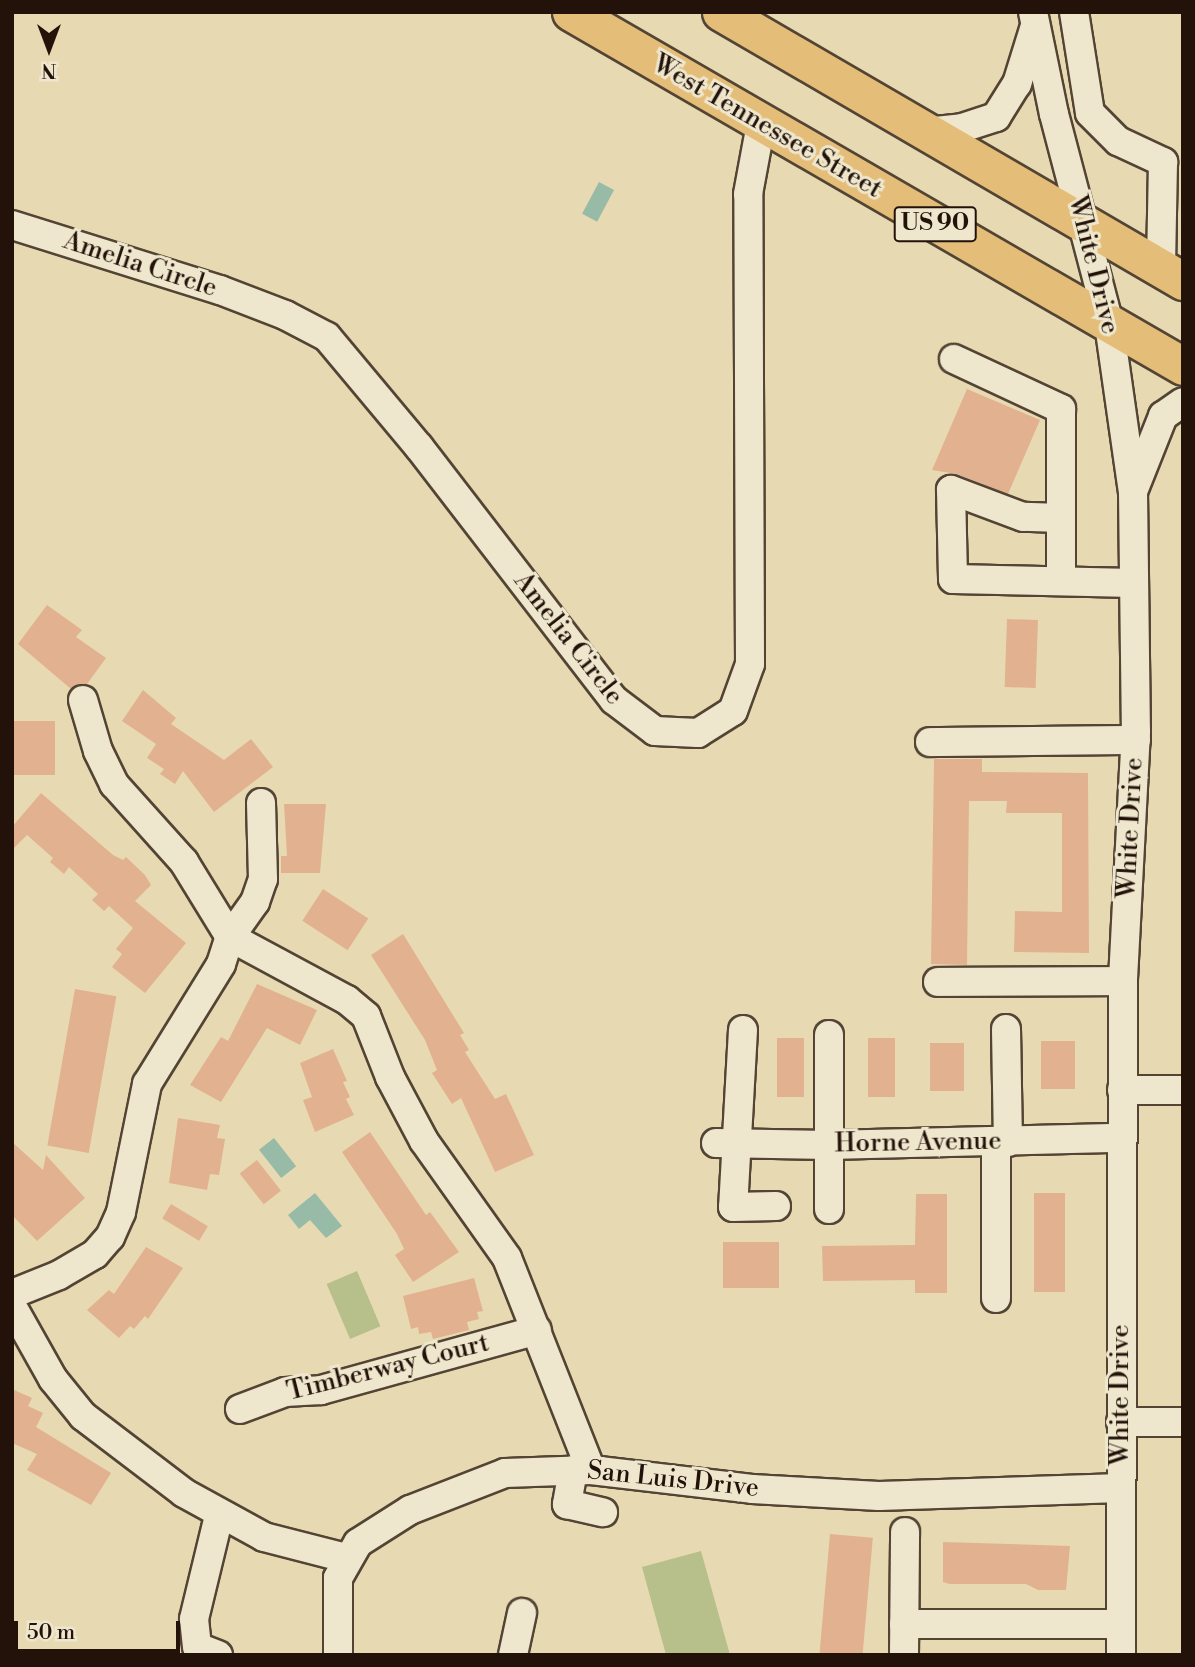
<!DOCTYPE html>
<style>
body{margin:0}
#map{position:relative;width:1195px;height:1667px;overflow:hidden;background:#e7dab2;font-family:"Libre Bodoni",serif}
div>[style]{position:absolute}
.green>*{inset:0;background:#b7bf8b;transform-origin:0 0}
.water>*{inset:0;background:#98bba7;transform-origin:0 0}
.building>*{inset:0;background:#e2b190;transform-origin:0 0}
.roads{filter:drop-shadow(2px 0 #534434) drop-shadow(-2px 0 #534434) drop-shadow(0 2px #534434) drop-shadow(0 -2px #534434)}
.minor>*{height:28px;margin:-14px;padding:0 14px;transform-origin:14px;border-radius:14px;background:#efe7cd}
.major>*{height:37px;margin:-18.5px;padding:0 18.5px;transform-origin:18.5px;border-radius:18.5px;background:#e4bd79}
span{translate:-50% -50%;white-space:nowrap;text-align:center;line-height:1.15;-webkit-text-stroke:6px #efe7cd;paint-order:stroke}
.shield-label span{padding:2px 5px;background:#efe7cd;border:2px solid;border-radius:5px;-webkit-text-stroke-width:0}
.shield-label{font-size:24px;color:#22120a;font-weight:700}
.street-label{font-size:26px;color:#22120a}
.frame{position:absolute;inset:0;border:14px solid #22120a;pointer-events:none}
.north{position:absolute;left:14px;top:14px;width:70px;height:70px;-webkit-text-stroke:5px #efe7cd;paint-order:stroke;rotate:180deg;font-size:19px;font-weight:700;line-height:28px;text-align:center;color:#22120a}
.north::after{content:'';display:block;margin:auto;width:24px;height:32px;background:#22120a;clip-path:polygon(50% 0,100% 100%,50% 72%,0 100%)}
.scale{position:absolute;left:14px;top:1621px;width:166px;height:32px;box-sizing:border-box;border:4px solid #22120a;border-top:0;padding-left:9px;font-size:21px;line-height:24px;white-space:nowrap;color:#22120a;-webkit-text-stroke:5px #efe7cd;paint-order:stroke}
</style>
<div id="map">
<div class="green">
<i style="left:357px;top:1271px;width:60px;height:33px;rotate:67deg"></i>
<i style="clip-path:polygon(701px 1551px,730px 1655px,666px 1655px,642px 1567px)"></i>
</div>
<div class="water">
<i style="left:599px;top:182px;width:17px;height:36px;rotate:28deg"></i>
<i style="left:274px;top:1138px;width:36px;height:19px;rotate:52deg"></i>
<i style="clip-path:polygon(315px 1193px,342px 1226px,326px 1238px,310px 1220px,299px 1229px,288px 1215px)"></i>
</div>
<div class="building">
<i style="clip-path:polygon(967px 389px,1040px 420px,1008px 494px,957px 474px,932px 470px)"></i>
<i style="clip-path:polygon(47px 605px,82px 630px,76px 637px,106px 658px,87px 684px,71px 689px,18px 644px)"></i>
<i style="left:1007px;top:619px;width:31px;height:68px;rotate:2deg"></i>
<i style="clip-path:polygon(143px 690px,176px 718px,171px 724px,224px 760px,251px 739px,273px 767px,214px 812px,183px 771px,175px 784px,160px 774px,164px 769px,147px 758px,156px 744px,122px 721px)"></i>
<i style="left:12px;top:721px;width:43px;height:54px"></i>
<i style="clip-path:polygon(934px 759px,982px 759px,982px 772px,1088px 773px,1089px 953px,1014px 952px,1015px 911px,1062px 912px,1062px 813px,1006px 813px,1007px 801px,969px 801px,967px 965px,931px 964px)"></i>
<i style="clip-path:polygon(41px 793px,113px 855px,123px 860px,126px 857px,145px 875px,151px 885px,135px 901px,186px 943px,145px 993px,112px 967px,122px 954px,116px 949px,133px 928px,109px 906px,104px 911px,92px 900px,98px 894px,69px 867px,64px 874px,50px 862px,53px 858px,27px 835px,12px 850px,12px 827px)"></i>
<i style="clip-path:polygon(284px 804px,326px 804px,320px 873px,281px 873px,281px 856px,287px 856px)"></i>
<i style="left:323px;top:889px;width:54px;height:38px;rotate:33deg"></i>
<i style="clip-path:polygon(403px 934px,464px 1033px,460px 1035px,469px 1050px,465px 1052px,495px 1099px,506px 1094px,534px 1155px,495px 1172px,461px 1098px,452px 1104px,432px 1073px,437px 1070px,425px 1040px,371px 955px)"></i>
<i style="clip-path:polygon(257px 984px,317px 1010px,300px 1045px,267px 1028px,221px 1102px,190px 1085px,221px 1037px,228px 1041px)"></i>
<i style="left:75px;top:989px;width:42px;height:159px;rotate:10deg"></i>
<i style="left:777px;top:1038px;width:27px;height:59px"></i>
<i style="left:868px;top:1038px;width:27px;height:59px"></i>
<i style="left:1041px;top:1041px;width:34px;height:48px"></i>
<i style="left:930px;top:1043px;width:34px;height:48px"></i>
<i style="clip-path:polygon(333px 1049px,347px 1081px,343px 1082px,350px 1097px,346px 1099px,354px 1115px,315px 1132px,303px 1100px,312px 1097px,300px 1063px)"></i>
<i style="clip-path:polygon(178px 1118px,220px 1125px,217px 1138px,225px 1139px,219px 1175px,210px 1174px,207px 1190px,169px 1183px)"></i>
<i style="clip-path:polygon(370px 1132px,426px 1215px,430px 1212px,459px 1252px,413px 1282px,395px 1255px,404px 1249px,397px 1234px,342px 1152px)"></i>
<i style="clip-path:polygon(12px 1142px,43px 1170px,46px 1155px,85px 1198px,37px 1241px,12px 1215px)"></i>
<i style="left:257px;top:1160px;width:39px;height:22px;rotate:52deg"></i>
<i style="left:1034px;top:1193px;width:31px;height:99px"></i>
<i style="clip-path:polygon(916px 1194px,947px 1194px,947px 1293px,915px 1293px,915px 1280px,823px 1281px,822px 1246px,915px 1245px)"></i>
<i style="left:171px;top:1204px;width:43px;height:17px;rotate:31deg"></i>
<i style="left:723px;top:1242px;width:56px;height:46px"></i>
<i style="clip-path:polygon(146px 1247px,183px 1268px,148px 1319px,145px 1316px,134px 1329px,130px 1326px,119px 1338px,87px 1310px,109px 1290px,114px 1294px)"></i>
<i style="clip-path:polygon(474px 1278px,483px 1311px,477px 1312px,479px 1319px,467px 1322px,469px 1330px,433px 1339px,431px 1332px,419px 1334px,418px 1327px,411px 1329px,403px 1296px)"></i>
<i style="clip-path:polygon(12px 1389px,32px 1398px,28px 1406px,43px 1413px,36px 1427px,111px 1473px,91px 1505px,27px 1470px,37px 1454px,12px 1443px)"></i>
<i style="left:830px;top:1534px;width:43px;height:121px;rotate:5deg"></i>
<i style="clip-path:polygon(943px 1542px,1070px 1546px,1066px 1590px,1038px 1590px,1026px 1584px,950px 1584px,943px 1582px)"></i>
</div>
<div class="roads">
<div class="minor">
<i style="left:1033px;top:12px;width:104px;rotate:78.4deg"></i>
<i style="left:1054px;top:114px;width:217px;rotate:75.3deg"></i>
<i style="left:1109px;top:324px;width:170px;rotate:81.9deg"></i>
<i style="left:1133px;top:492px;width:239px;rotate:89.3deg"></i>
<i style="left:1136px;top:731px;width:250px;rotate:93deg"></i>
<i style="left:1123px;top:981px;width:674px;rotate:90.17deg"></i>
<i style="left:1074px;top:12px;width:102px;rotate:81deg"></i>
<i style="left:1090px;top:113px;width:40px;rotate:45deg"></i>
<i style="left:1118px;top:141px;width:50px;rotate:25deg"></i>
<i style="left:1163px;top:162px;width:106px;rotate:91.1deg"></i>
<i style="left:926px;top:132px;width:36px;rotate:-6deg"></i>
<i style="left:962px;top:128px;width:36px;rotate:-18deg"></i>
<i style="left:996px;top:117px;width:39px;rotate:-58deg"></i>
<i style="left:1017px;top:84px;width:61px;rotate:-72.8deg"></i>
<i style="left:12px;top:225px;width:218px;rotate:17.4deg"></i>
<i style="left:220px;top:290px;width:70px;rotate:21deg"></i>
<i style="left:285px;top:315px;width:47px;rotate:27.6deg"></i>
<i style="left:327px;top:337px;width:143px;rotate:50.1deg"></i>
<i style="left:419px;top:447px;width:319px;rotate:52.4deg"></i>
<i style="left:614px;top:700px;width:51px;rotate:37.1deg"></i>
<i style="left:655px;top:731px;width:43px;rotate:2.7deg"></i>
<i style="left:698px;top:733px;width:41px;rotate:-32.2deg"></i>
<i style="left:733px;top:711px;width:50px;rotate:-70.1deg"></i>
<i style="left:750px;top:664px;width:470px;rotate:-90.2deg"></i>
<i style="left:748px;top:194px;width:71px;rotate:-79.5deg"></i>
<i style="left:954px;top:359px;width:118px;rotate:25deg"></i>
<i style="left:1061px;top:409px;width:172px;rotate:90deg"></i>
<i style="left:1134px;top:489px;width:79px;rotate:-68.3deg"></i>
<i style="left:1163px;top:416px;width:24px;rotate:-35deg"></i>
<i style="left:1061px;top:518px;width:38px;rotate:-178deg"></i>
<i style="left:1023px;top:517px;width:77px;rotate:-159.4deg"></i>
<i style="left:951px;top:490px;width:89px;rotate:88.7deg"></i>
<i style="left:953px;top:579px;width:181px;rotate:1.3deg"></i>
<i style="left:83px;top:700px;width:53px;rotate:73.6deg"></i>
<i style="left:98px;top:751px;width:37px;rotate:64deg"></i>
<i style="left:114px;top:784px;width:105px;rotate:48.1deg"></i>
<i style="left:184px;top:862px;width:88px;rotate:58.5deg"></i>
<i style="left:230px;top:937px;width:133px;rotate:28.3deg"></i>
<i style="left:347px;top:1000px;width:25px;rotate:40deg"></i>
<i style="left:366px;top:1016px;width:66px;rotate:68.5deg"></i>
<i style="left:390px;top:1077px;width:72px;rotate:62deg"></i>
<i style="left:424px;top:1141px;width:143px;rotate:54.6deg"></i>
<i style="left:507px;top:1258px;width:228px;rotate:68.4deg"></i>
<i style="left:930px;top:742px;width:206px;rotate:-0.6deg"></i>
<i style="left:938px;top:982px;width:185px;rotate:-0.3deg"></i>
<i style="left:1006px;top:1029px;width:113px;rotate:89deg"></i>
<i style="left:743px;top:1030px;width:177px;rotate:93.2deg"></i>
<i style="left:733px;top:1207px;width:43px;rotate:-1.3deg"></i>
<i style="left:1122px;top:1090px;width:61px"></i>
<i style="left:996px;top:1142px;width:156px;rotate:90deg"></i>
<i style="left:716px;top:1143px;width:113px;rotate:1deg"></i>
<i style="left:829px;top:1145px;width:292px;rotate:-1.4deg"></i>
<i style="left:829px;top:1209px;width:174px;rotate:-90deg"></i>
<i style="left:12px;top:1294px;width:51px;rotate:-22deg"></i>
<i style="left:59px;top:1275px;width:42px;rotate:-30.3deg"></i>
<i style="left:95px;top:1254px;width:23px;rotate:-49deg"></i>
<i style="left:110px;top:1237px;width:27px;rotate:-66deg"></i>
<i style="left:121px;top:1212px;width:131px;rotate:-78.5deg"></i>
<i style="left:147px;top:1084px;width:141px;rotate:-58.3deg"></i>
<i style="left:221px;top:964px;width:28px;rotate:-72deg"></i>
<i style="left:230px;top:937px;width:43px;rotate:-54.5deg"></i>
<i style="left:255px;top:902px;width:24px;rotate:-71deg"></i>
<i style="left:263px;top:879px;width:76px;rotate:-91.5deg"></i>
<i style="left:12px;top:1306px;width:84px;rotate:60.7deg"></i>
<i style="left:53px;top:1379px;width:48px;rotate:51deg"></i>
<i style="left:83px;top:1416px;width:127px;rotate:37.3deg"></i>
<i style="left:184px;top:1493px;width:91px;rotate:28.8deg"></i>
<i style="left:264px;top:1537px;width:85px;rotate:14.4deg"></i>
<i style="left:240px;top:1409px;width:48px;rotate:-20.7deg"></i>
<i style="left:285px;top:1392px;width:36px;rotate:-3deg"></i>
<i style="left:321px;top:1390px;width:224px;rotate:-15.5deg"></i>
<i style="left:1121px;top:1422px;width:62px"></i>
<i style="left:573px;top:1470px;width:35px;rotate:100deg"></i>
<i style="left:567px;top:1504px;width:37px;rotate:13deg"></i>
<i style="left:904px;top:1624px;width:217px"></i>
<i style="left:218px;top:1655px;width:22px;rotate:-159deg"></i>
<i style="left:197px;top:1647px;width:28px;rotate:-96deg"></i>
<i style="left:194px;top:1619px;width:106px;rotate:-76.4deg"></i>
<i style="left:338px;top:1655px;width:77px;rotate:-90deg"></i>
<i style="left:338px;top:1578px;width:40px;rotate:-60.3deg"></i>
<i style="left:358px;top:1543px;width:62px;rotate:-32.4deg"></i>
<i style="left:410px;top:1510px;width:102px;rotate:-21.3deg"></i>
<i style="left:505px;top:1473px;width:86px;rotate:-2deg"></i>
<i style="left:591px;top:1470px;width:162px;rotate:6.7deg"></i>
<i style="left:752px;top:1489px;width:127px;rotate:3.2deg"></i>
<i style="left:879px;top:1496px;width:242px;rotate:-1.9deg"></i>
<i style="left:513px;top:1655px;width:43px;rotate:-77.9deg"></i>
<i style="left:904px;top:1655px;width:123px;rotate:-89.5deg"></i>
</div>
<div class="major">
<i style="left:571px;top:12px;width:707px;rotate:30.05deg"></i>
<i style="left:721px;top:12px;width:535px;rotate:30.21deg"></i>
</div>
</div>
<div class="shield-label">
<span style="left:935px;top:224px">US 90</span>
</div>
<div class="street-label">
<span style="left:767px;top:127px;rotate:30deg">West Tennessee Street</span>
<span style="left:140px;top:265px;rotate:18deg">Amelia Circle</span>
<span style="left:1093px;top:265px;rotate:76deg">White Drive</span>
<span style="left:568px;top:639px;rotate:52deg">Amelia Circle</span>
<span style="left:1131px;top:828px;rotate:-87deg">White Drive</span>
<span style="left:918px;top:1143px;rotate:-1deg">Horne Avenue</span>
<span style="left:388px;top:1368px;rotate:-14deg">Timberway Court</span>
<span style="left:1121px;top:1395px;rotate:-90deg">White Drive</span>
<span style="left:673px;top:1480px;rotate:6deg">San Luis Drive</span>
</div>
<div class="frame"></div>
<div class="north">N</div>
<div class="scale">50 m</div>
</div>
